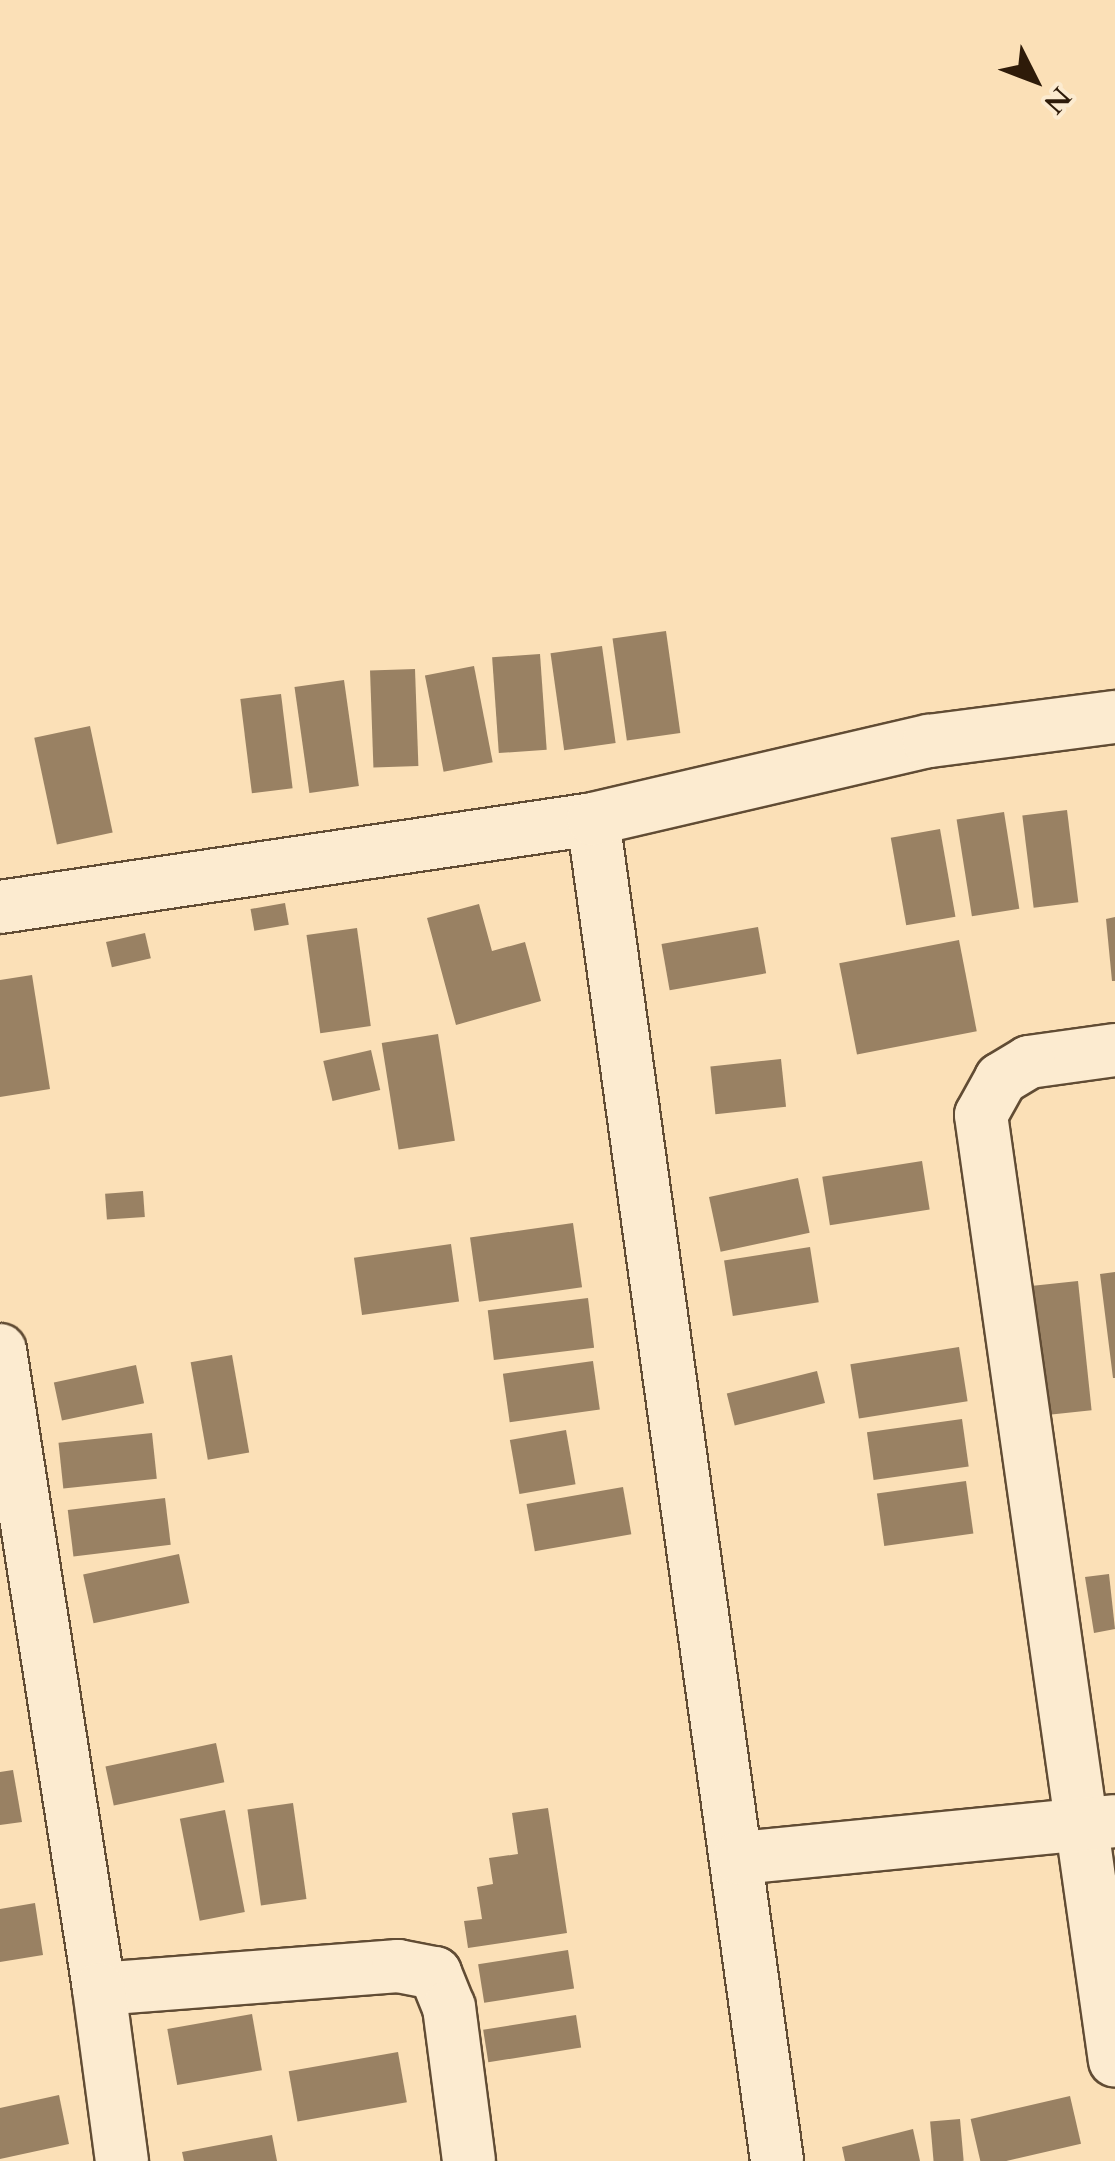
<!DOCTYPE html>
<style>
body{margin:0}
#map{position:relative;width:1115px;height:2161px;overflow:hidden;background:#fbe0b7;font-family:Cardo,serif}
div>[style]{position:absolute}
.building>*{inset:0;background:#998163;transform-origin:0 0}
.roads{filter:drop-shadow(2px 0 #614c34) drop-shadow(-2px 0 #614c34) drop-shadow(0 2px #614c34) drop-shadow(0 -2px #614c34)}
.street>*{height:52px;margin:-26px;padding:0 26px;transform-origin:26px;border-radius:26px;background:#fcebd0}
span{translate:-50% -50%;white-space:nowrap;text-align:center;line-height:1.15;-webkit-text-stroke:8px #fcebd0;paint-order:stroke}
.north{position:absolute;left:985px;top:30px;width:100px;height:100px;-webkit-text-stroke:8px #fcebd0;paint-order:stroke;rotate:132deg;font-size:28px;font-weight:700;line-height:40px;text-align:center;color:#2e1b09}
.north::after{content:'';display:block;margin:auto;width:35px;height:45px;background:#2e1b09;clip-path:polygon(50% 0,100% 100%,50% 72%,0 100%)}
</style>
<div id="map">
<div class="building">
<i style="left:666px;top:631px;width:103px;height:54px;rotate:82deg"></i>
<i style="left:602px;top:646px;width:98px;height:52px;rotate:82deg"></i>
<i style="left:540px;top:654px;width:96px;height:48px;rotate:86deg"></i>
<i style="left:474px;top:666px;width:98px;height:50px;rotate:79deg"></i>
<i style="left:415px;top:669px;width:97px;height:45px;rotate:88deg"></i>
<i style="left:344px;top:680px;width:107px;height:50px;rotate:82deg"></i>
<i style="left:281px;top:694px;width:95px;height:41px;rotate:83deg"></i>
<i style="left:90px;top:726px;width:109px;height:57px;rotate:78deg"></i>
<i style="left:1067px;top:810px;width:93px;height:45px;rotate:83deg"></i>
<i style="left:1004px;top:812px;width:98px;height:48px;rotate:81deg"></i>
<i style="left:940px;top:829px;width:89px;height:50px;rotate:80deg"></i>
<i style="left:285px;top:903px;width:22px;height:35px;rotate:80deg"></i>
<i style="clip-path:polygon(479px 904px,492px 951px,525px 942px,541px 1001px,456px 1025px,427px 918px)"></i>
<i style="clip-path:polygon(1115px 917px,1115px 981px,1112px 981px,1106px 919px)"></i>
<i style="left:758px;top:927px;width:47px;height:98px;rotate:80deg"></i>
<i style="left:357px;top:928px;width:99px;height:51px;rotate:82deg"></i>
<i style="left:145px;top:933px;width:26px;height:40px;rotate:77deg"></i>
<i style="left:959px;top:940px;width:93px;height:122px;rotate:79deg"></i>
<i style="clip-path:polygon(32px 975px,50px 1089px,0 1097px,0 980px)"></i>
<i style="left:438px;top:1034px;width:108px;height:57px;rotate:81deg"></i>
<i style="left:371px;top:1050px;width:41px;height:49px;rotate:77deg"></i>
<i style="left:781px;top:1059px;width:48px;height:71px;rotate:84deg"></i>
<i style="left:922px;top:1161px;width:49px;height:101px;rotate:81deg"></i>
<i style="left:798px;top:1178px;width:56px;height:91px;rotate:78deg"></i>
<i style="left:143px;top:1191px;width:26px;height:38px;rotate:86deg"></i>
<i style="left:573px;top:1223px;width:65px;height:104px;rotate:82deg"></i>
<i style="left:451px;top:1244px;width:58px;height:98px;rotate:82deg"></i>
<i style="left:810px;top:1247px;width:56px;height:87px;rotate:81deg"></i>
<i style="clip-path:polygon(1115px 1272px,1115px 1378px,1113px 1378px,1100px 1274px)"></i>
<i style="left:1078px;top:1281px;width:130px;height:45px;rotate:84deg"></i>
<i style="left:588px;top:1298px;width:50px;height:101px;rotate:83deg"></i>
<i style="left:959px;top:1347px;width:55px;height:110px;rotate:81deg"></i>
<i style="left:232px;top:1355px;width:99px;height:42px;rotate:80deg"></i>
<i style="left:593px;top:1361px;width:49px;height:91px;rotate:82deg"></i>
<i style="left:136px;top:1365px;width:39px;height:84px;rotate:78deg"></i>
<i style="left:817px;top:1371px;width:33px;height:93px;rotate:76deg"></i>
<i style="left:962px;top:1419px;width:48px;height:96px;rotate:82deg"></i>
<i style="left:566px;top:1430px;width:55px;height:57px;rotate:80deg"></i>
<i style="left:152px;top:1433px;width:46px;height:94px;rotate:84deg"></i>
<i style="left:966px;top:1481px;width:53px;height:90px;rotate:82deg"></i>
<i style="left:623px;top:1487px;width:48px;height:98px;rotate:80deg"></i>
<i style="left:165px;top:1498px;width:47px;height:98px;rotate:83deg"></i>
<i style="left:179px;top:1554px;width:50px;height:98px;rotate:78deg"></i>
<i style="clip-path:polygon(1109px 1574px,1115px 1629px,1094px 1633px,1085px 1577px)"></i>
<i style="left:216px;top:1743px;width:40px;height:113px;rotate:78deg"></i>
<i style="clip-path:polygon(13px 1770px,22px 1822px,0 1825px,0 1772px)"></i>
<i style="left:293px;top:1803px;width:97px;height:46px;rotate:82deg"></i>
<i style="clip-path:polygon(548px 1808px,567px 1933px,468px 1948px,464px 1921px,482px 1919px,477px 1887px,493px 1884px,489px 1858px,518px 1854px,512px 1813px)"></i>
<i style="left:225px;top:1810px;width:104px;height:46px;rotate:79deg"></i>
<i style="clip-path:polygon(35px 1903px,43px 1955px,0 1962px,0 1909px)"></i>
<i style="left:568px;top:1950px;width:39px;height:91px;rotate:81deg"></i>
<i style="left:252px;top:2014px;width:57px;height:86px;rotate:80deg"></i>
<i style="left:576px;top:2015px;width:33px;height:94px;rotate:81deg"></i>
<i style="left:398px;top:2052px;width:51px;height:111px;rotate:80deg"></i>
<i style="clip-path:polygon(59px 2095px,69px 2144px,0 2159px,0 2108px)"></i>
<i style="left:1070px;top:2096px;width:49px;height:102px;rotate:77deg"></i>
<i style="left:960px;top:2119px;width:42px;height:30px;rotate:85deg"></i>
<i style="clip-path:polygon(913px 2129px,920px 2161px,845px 2161px,842px 2147px)"></i>
<i style="clip-path:polygon(272px 2135px,277px 2161px,184px 2161px,182px 2152px)"></i>
</div>
<div class="roads">
<div class="street">
<i style="left:593px;top:819px;width:1355px;rotate:82.19deg"></i>
<i style="left:0;top:907px;width:599px;rotate:-8.44deg"></i>
<i style="left:593px;top:819px;width:345px;rotate:-13.1deg"></i>
<i style="left:929px;top:741px;width:188px;rotate:-7.4deg"></i>
<i style="left:1115px;top:1050px;width:87px;rotate:172.1deg"></i>
<i style="left:1029px;top:1062px;width:33px;rotate:149deg"></i>
<i style="left:1001px;top:1079px;width:41px;rotate:119.1deg"></i>
<i style="left:981px;top:1115px;width:955px;rotate:81.94deg"></i>
<i style="left:0;top:1350px;width:647px;rotate:81.19deg"></i>
<i style="left:99px;top:1989px;width:300px;rotate:-4.4deg"></i>
<i style="left:398px;top:1966px;width:38px;rotate:11deg"></i>
<i style="left:435px;top:1973px;width:37px;rotate:68deg"></i>
<i style="left:449px;top:2007px;width:155px;rotate:82.6deg"></i>
<i style="left:739px;top:1858px;width:377px;rotate:-5.6deg"></i>
<i style="left:99px;top:1989px;width:174px;rotate:82.4deg"></i>
</div>
</div>
<div class="north">N</div>
</div>
